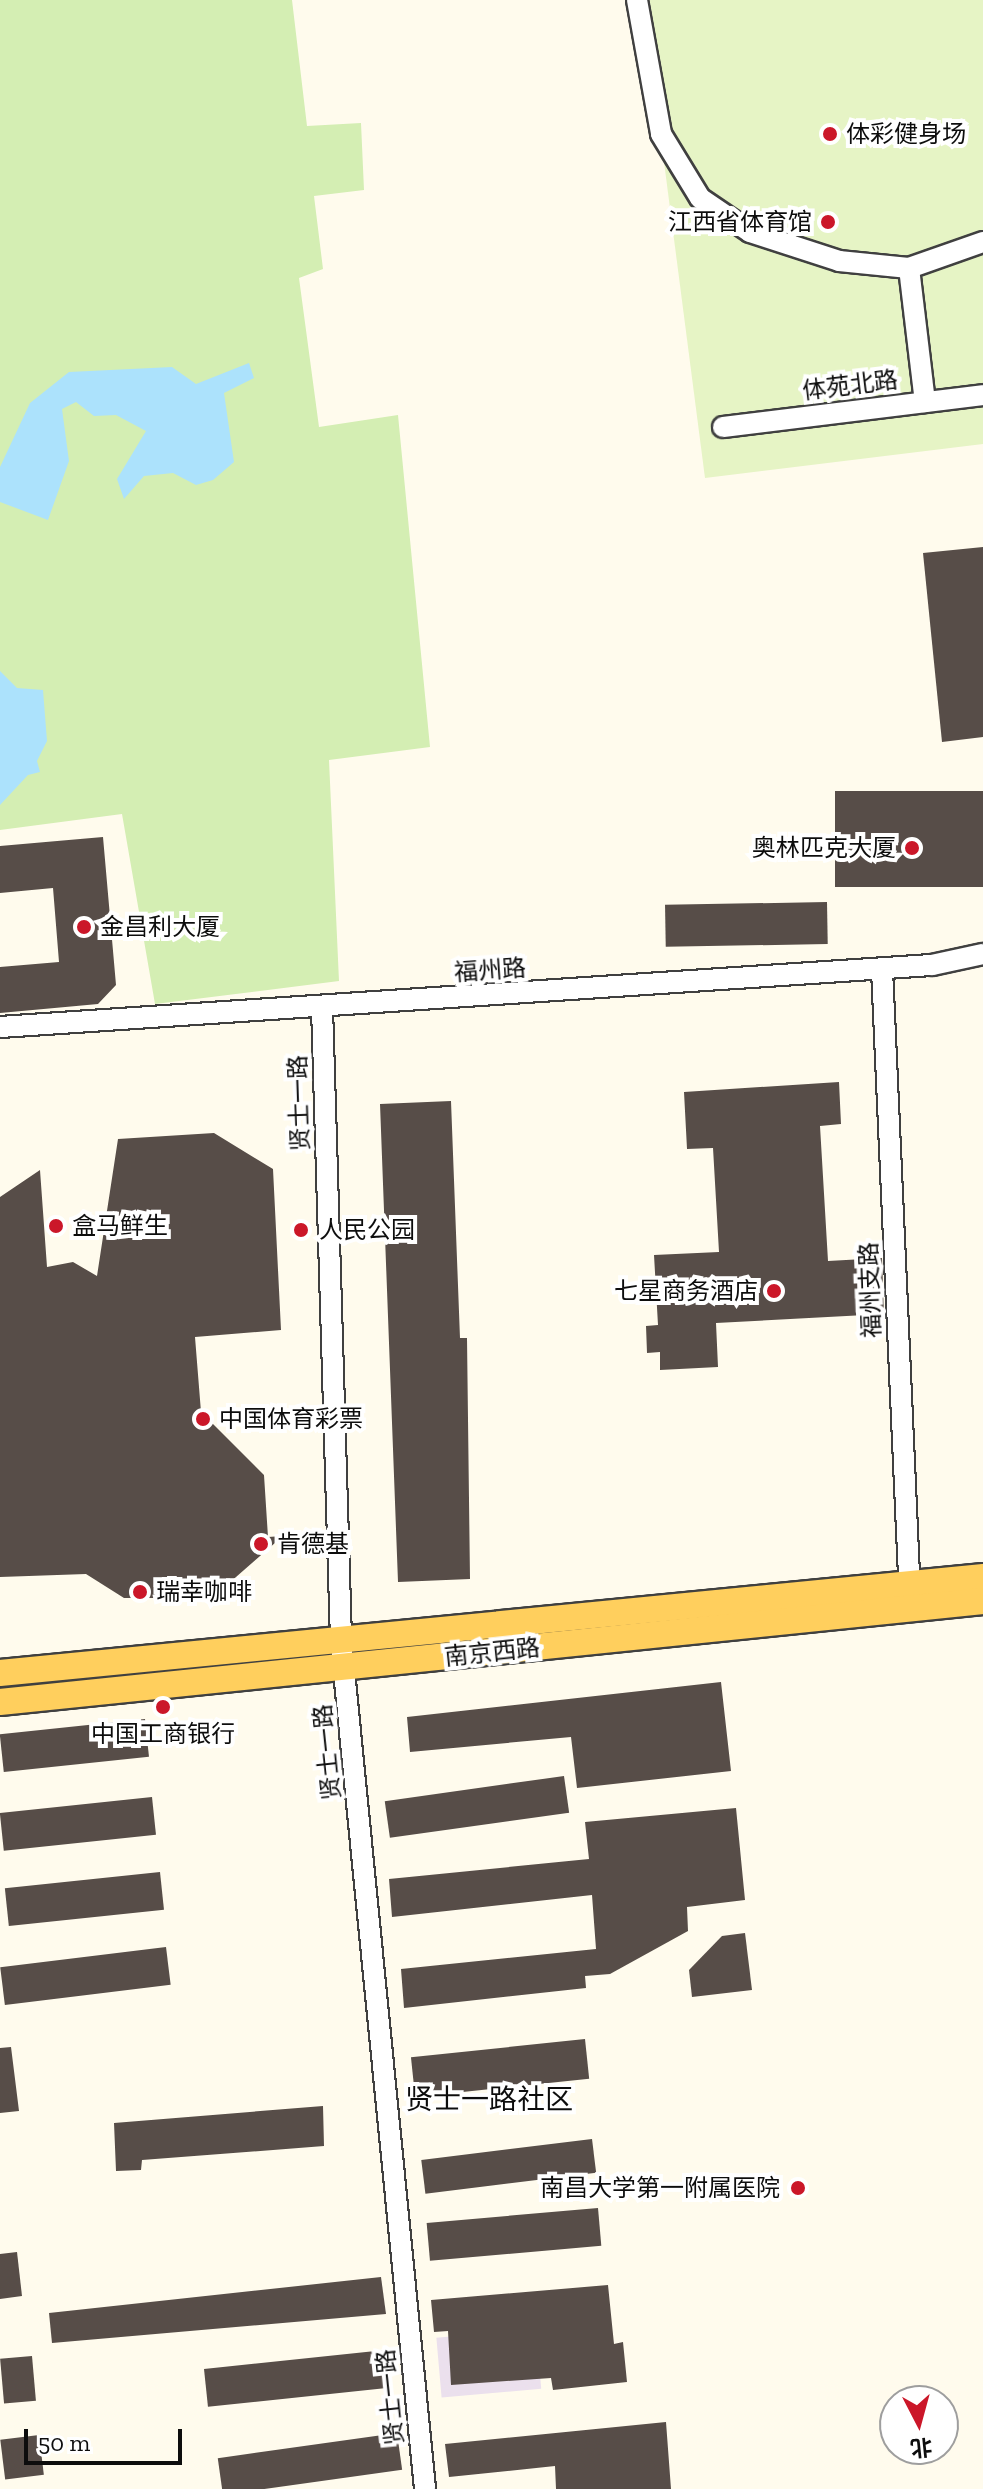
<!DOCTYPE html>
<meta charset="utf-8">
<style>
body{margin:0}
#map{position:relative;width:983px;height:2489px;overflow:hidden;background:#fffbed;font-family:"Zilla Slab","Noto Sans SC",serif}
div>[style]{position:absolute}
.industrial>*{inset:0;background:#ebe0ed;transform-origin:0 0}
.green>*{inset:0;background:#d4eeb3}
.pitch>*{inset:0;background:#e6f4c5}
.water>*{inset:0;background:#ace2fc}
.building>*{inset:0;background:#574d48;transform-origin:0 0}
.roads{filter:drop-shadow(2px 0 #404040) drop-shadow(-2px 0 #404040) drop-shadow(0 2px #404040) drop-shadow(0 -2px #404040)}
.minor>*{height:20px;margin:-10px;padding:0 10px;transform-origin:10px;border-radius:10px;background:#fff}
.major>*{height:26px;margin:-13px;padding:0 13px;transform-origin:13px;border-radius:13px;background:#ffcf5d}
.dots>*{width:22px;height:22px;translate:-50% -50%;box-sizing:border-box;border:4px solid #fff;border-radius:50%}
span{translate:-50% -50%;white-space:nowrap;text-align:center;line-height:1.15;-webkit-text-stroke:8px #fff;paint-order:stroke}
.poi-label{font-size:24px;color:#0d0d0d}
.left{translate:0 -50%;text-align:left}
.right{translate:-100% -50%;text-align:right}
.street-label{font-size:24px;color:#0d0d0d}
.quarter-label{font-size:28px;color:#0d0d0d}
.north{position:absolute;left:879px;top:2385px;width:80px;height:80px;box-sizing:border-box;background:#fff;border:2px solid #9e9e9e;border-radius:50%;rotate:174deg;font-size:22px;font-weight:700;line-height:32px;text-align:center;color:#0d0d0d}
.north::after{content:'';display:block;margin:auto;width:28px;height:36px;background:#cb1729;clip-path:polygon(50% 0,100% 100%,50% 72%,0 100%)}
.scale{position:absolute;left:24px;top:2429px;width:158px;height:36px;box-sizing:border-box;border:4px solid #0d0d0d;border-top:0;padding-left:10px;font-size:24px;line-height:28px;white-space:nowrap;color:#0d0d0d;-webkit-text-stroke:6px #fff;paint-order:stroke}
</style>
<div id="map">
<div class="industrial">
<i style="left:536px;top:2329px;width:60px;height:100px;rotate:85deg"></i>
</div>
<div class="green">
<i style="clip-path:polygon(0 0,292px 0,307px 126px,361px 123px,364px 190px,314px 196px,323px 269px,299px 278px,319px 427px,398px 415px,430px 747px,329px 760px,339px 981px,155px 1004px,122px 814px,0 830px)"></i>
</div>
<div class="pitch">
<i style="clip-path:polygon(643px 0,983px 0,983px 444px,705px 478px)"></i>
</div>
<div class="water">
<i style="clip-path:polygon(249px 363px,254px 378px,224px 393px,234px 462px,213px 480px,196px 485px,173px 473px,144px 476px,124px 499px,117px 479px,146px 431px,116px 415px,94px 416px,76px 402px,62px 409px,69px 461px,48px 520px,0 502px,0 467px,30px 403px,69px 372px,172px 367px,196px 384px)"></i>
<i style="clip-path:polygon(0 671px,17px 688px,43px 690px,47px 741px,37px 761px,40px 772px,28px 775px,0 805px)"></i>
</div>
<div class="building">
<i style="clip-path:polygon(983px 547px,983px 737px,942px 742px,923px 553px)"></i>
<i style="left:983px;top:791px;width:96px;height:148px;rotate:90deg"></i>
<i style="clip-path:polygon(103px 837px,116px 985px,98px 1004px,0 1013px,0 967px,59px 962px,53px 888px,0 893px,0 846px)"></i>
<i style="left:827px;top:902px;width:42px;height:162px;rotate:89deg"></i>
<i style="clip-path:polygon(839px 1082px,841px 1124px,820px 1126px,828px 1261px,882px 1258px,884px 1314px,716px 1323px,718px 1367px,660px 1370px,660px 1352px,647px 1353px,646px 1326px,658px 1325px,654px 1255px,719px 1252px,713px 1148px,687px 1149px,684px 1092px)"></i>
<i style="clip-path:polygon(451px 1101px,460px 1338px,467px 1338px,470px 1579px,398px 1582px,380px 1104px)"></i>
<i style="clip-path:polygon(214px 1133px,273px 1169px,281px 1330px,195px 1337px,201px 1412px,264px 1475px,268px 1537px,283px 1536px,212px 1598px,124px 1598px,86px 1574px,0 1577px,0 1197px,40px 1170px,47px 1267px,73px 1262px,97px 1276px,118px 1139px)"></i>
<i style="clip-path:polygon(721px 1682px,731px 1771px,577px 1788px,571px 1737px,410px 1752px,407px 1717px)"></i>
<i style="left:145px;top:1719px;width:38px;height:146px;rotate:84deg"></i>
<i style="left:564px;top:1776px;width:37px;height:181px;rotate:82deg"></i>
<i style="left:152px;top:1797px;width:38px;height:153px;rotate:84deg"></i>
<i style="clip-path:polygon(736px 1808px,745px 1900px,687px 1907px,688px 1931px,610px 1974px,585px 1976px,586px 1988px,404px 2008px,401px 1969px,596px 1949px,592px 1895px,392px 1917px,389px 1879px,589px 1859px,585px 1822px)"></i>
<i style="left:160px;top:1872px;width:38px;height:156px;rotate:84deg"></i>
<i style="clip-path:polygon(745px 1933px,752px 1990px,692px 1997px,689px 1970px,722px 1936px)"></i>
<i style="left:166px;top:1947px;width:38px;height:167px;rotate:83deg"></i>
<i style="left:585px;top:2039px;width:40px;height:175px;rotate:84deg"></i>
<i style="clip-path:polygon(11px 2047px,19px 2111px,0 2113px,0 2048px)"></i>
<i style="clip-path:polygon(323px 2106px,324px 2146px,142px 2160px,141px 2170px,116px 2171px,114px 2123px)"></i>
<i style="left:592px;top:2139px;width:34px;height:172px;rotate:83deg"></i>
<i style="left:598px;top:2208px;width:38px;height:172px;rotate:85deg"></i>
<i style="clip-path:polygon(17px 2252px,22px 2296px,0 2299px,0 2254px)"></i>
<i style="clip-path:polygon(381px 2277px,386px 2314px,52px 2343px,49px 2313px)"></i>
<i style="clip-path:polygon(608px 2285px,614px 2344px,623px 2342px,627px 2382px,553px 2390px,551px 2378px,451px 2385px,448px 2331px,434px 2332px,431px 2300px)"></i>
<i style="left:385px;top:2350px;width:38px;height:182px;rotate:84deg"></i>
<i style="left:32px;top:2356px;width:45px;height:32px;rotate:85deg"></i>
<i style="clip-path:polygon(666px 2422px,671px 2489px,556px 2489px,555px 2466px,449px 2477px,445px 2444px)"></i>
<i style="left:397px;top:2433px;width:37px;height:181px;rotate:82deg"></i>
<i style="left:39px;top:2435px;width:40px;height:39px;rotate:83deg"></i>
</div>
<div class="roads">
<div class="minor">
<i style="left:637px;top:0;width:136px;rotate:79.8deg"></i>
<i style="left:661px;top:134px;width:75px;rotate:58.6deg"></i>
<i style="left:700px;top:198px;width:60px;rotate:34.2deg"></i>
<i style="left:750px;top:232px;width:94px;rotate:18deg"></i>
<i style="left:839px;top:261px;width:70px;rotate:5.7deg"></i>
<i style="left:909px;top:268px;width:78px;rotate:-19.4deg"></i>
<i style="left:909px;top:268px;width:135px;rotate:83.2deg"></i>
<i style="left:723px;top:427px;width:262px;rotate:-7deg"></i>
<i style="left:882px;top:969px;width:630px;rotate:87.45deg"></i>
<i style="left:322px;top:1007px;width:634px;rotate:88.28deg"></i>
<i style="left:341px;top:1641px;width:852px;rotate:84.34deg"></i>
<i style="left:0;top:1027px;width:934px;rotate:-3.81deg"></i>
<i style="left:932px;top:965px;width:52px;rotate:-12.2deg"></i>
</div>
<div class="major">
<i style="left:0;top:1673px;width:988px;rotate:-5.58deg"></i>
<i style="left:0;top:1702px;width:988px;rotate:-5.87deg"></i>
</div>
</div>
<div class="dots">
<i style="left:830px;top:134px;background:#cb1729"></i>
<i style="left:828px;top:222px;background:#cb1729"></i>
<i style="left:912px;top:848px;background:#cb1729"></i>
<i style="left:84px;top:927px;background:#cb1729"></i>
<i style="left:56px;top:1226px;background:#cb1729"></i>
<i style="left:301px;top:1230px;background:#cb1729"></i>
<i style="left:774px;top:1291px;background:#cb1729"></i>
<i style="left:203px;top:1419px;background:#cb1729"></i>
<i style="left:261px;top:1544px;background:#cb1729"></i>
<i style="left:140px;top:1592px;background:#cb1729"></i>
<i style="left:163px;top:1707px;background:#cb1729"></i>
<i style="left:798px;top:2188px;background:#cb1729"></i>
</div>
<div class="poi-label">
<span class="left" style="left:846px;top:134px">体彩健身场</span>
<span class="right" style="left:812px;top:222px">江西省体育馆</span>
<span class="right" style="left:896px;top:848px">奥林匹克大厦</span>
<span class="left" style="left:100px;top:927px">金昌利大厦</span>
<span class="left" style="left:72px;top:1226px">盒马鲜生</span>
<span class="left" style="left:319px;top:1230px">人民公园</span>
<span class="right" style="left:758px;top:1291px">七星商务酒店</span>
<span class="left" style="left:219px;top:1419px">中国体育彩票</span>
<span class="left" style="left:277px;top:1544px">肯德基</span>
<span class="left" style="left:156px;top:1592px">瑞幸咖啡</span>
<span style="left:163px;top:1734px">中国工商银行</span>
<span class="right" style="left:780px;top:2188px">南昌大学第一附属医院</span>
</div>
<div class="street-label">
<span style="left:850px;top:385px;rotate:-7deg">体苑北路</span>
<span style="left:490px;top:970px;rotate:-4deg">福州路</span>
<span style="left:299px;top:1103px;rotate:-92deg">贤士一路</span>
<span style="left:870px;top:1290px;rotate:-92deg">福州支路</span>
<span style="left:492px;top:1652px;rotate:-6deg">南京西路</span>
<span style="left:327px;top:1752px;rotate:-96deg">贤士一路</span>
<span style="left:390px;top:2397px;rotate:-96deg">贤士一路</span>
</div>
<div class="quarter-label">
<span style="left:489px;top:2100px">贤士一路社区</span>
</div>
<div class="north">北</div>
<div class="scale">50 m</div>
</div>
